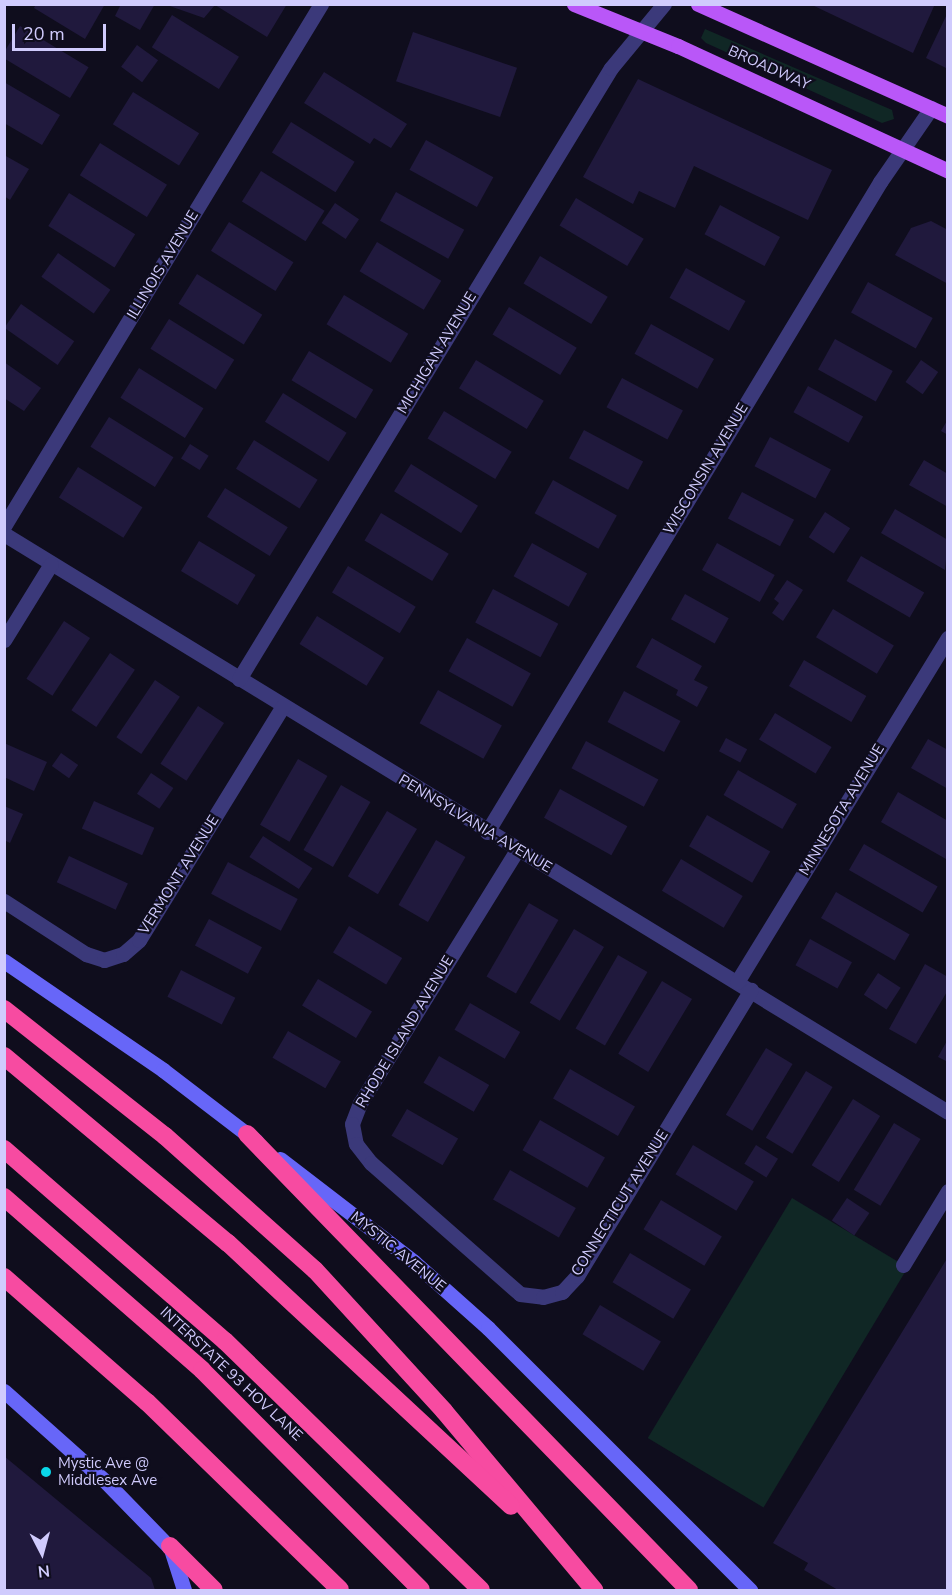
<!DOCTYPE html>
<style>
body{margin:0}
#map{position:relative;width:952px;height:1595px;overflow:hidden;background:#0f0d1d;font-family:"Nunito Sans",sans-serif}
div>[style]{position:absolute}
.green>*{inset:0;background:#102725;transform-origin:0 0}
.building>*{inset:0;background:#20193d;transform-origin:0 0}
.street>*{height:15px;margin:-7.5px;padding:0 7.5px;transform-origin:7.5px;border-radius:7.5px;background:#3b397a}
.secondary>*{height:15px;margin:-7.5px;padding:0 7.5px;transform-origin:7.5px;border-radius:7.5px;background:#6766f8}
.primary>*{height:15px;margin:-7.5px;padding:0 7.5px;transform-origin:7.5px;border-radius:7.5px;background:#b957f8}
.highway>*{height:18px;margin:-9px;padding:0 9px;transform-origin:9px;border-radius:9px;background:#f74ba1}
.dots>*{width:16px;height:16px;translate:-50% -50%;box-sizing:border-box;border:3px solid #0f0d1d;border-radius:50%}
span{translate:-50% -50%;white-space:nowrap;text-align:center;line-height:1.15;-webkit-text-stroke:4.5px #0f0d1d;paint-order:stroke}
.street-label{font-size:15px;color:#d0cbfd}
.poi-label{font-size:15px;color:#d0cbfd}
.left{translate:0 -50%;text-align:left}
.frame{position:absolute;inset:0;border:6px solid #d0cbfd;pointer-events:none}
.north{position:absolute;left:12px;top:1523px;width:60px;height:60px;-webkit-text-stroke:4px #0f0d1d;paint-order:stroke;rotate:174deg;font-size:16px;font-weight:700;line-height:24px;text-align:center;color:#d0cbfd}
.north::after{content:'';display:block;margin:auto;width:21px;height:27px;background:#d0cbfd;clip-path:polygon(50% 0,100% 100%,50% 72%,0 100%)}
.scale{position:absolute;left:12px;top:24px;width:94px;height:27px;box-sizing:border-box;border:3px solid #d0cbfd;border-top:0;padding-left:8px;font-size:18px;line-height:21px;white-space:nowrap;color:#d0cbfd;-webkit-text-stroke:4px #0f0d1d;paint-order:stroke}
</style>
<div id="map">
<div class="green">
<i style="clip-path:polygon(705px 29px,892px 110px,894px 119px,882px 123px,706px 43px,701px 38px)"></i>
<i style="left:792px;top:1198px;width:135px;height:280px;rotate:31deg"></i>
</div>
<div class="building">
<i style="clip-path:polygon(36px 4px,105px 4px,85px 39px,34px 8px)"></i>
<i style="clip-path:polygon(121px 4px,155px 4px,140px 30px,115px 16px)"></i>
<i style="clip-path:polygon(164px 4px,287px 4px,267px 37px,215px 5px,204px 18px)"></i>
<i style="clip-path:polygon(810px 4px,935px 4px,913px 53px)"></i>
<i style="clip-path:polygon(948px 12px,948px 69px,926px 58px)"></i>
<i style="left:172px;top:15px;width:79px;height:38px;rotate:32deg"></i>
<i style="left:20px;top:26px;width:80px;height:36px;rotate:31deg"></i>
<i style="left:413px;top:32px;width:110px;height:52px;rotate:19deg"></i>
<i style="left:137px;top:45px;width:26px;height:27px;rotate:36deg"></i>
<i style="clip-path:polygon(324px 72px,407px 124px,391px 148px,374px 138px,370px 144px,304px 103px)"></i>
<i style="clip-path:polygon(638px 79px,832px 170px,808px 220px,694px 166px,675px 208px,639px 191px,633px 204px,583px 177px)"></i>
<i style="clip-path:polygon(4px 82px,60px 115px,42px 145px,4px 123px)"></i>
<i style="left:133px;top:92px;width:78px;height:38px;rotate:32deg"></i>
<i style="left:291px;top:122px;width:75px;height:36px;rotate:32deg"></i>
<i style="left:426px;top:140px;width:77px;height:34px;rotate:29deg"></i>
<i style="left:100px;top:143px;width:79px;height:38px;rotate:32deg"></i>
<i style="clip-path:polygon(4px 155px,29px 169px,10px 200px,4px 196px)"></i>
<i style="left:261px;top:171px;width:75px;height:36px;rotate:32deg"></i>
<i style="left:396px;top:192px;width:78px;height:33px;rotate:29deg"></i>
<i style="left:69px;top:193px;width:78px;height:39px;rotate:32deg"></i>
<i style="left:576px;top:198px;width:79px;height:32px;rotate:31deg"></i>
<i style="left:335px;top:203px;width:29px;height:24px;rotate:34deg"></i>
<i style="left:720px;top:205px;width:68px;height:33px;rotate:28deg"></i>
<i style="clip-path:polygon(931px 221px,948px 230px,948px 284px,895px 255px,911px 228px)"></i>
<i style="left:229px;top:222px;width:76px;height:34px;rotate:32deg"></i>
<i style="left:377px;top:242px;width:75px;height:34px;rotate:31deg"></i>
<i style="left:58px;top:253px;width:64px;height:29px;rotate:35deg"></i>
<i style="left:540px;top:256px;width:79px;height:32px;rotate:31deg"></i>
<i style="left:686px;top:268px;width:68px;height:34px;rotate:29deg"></i>
<i style="left:197px;top:274px;width:77px;height:35px;rotate:32deg"></i>
<i style="left:868px;top:282px;width:74px;height:35px;rotate:29deg"></i>
<i style="left:344px;top:295px;width:75px;height:34px;rotate:31deg"></i>
<i style="left:21px;top:304px;width:65px;height:29px;rotate:35deg"></i>
<i style="left:509px;top:307px;width:79px;height:32px;rotate:31deg"></i>
<i style="left:169px;top:319px;width:77px;height:35px;rotate:32deg"></i>
<i style="left:651px;top:324px;width:72px;height:34px;rotate:29deg"></i>
<i style="left:835px;top:339px;width:66px;height:35px;rotate:29deg"></i>
<i style="left:309px;top:351px;width:75px;height:34px;rotate:31deg"></i>
<i style="left:476px;top:360px;width:79px;height:33px;rotate:31deg"></i>
<i style="left:921px;top:360px;width:21px;height:27px;rotate:35deg"></i>
<i style="clip-path:polygon(4px 362px,41px 388px,24px 411px,4px 398px)"></i>
<i style="left:139px;top:368px;width:76px;height:35px;rotate:32deg"></i>
<i style="left:622px;top:378px;width:69px;height:33px;rotate:28deg"></i>
<i style="left:808px;top:386px;width:63px;height:30px;rotate:29deg"></i>
<i style="left:283px;top:393px;width:75px;height:34px;rotate:32deg"></i>
<i style="left:444px;top:411px;width:79px;height:32px;rotate:31deg"></i>
<i style="left:109px;top:417px;width:76px;height:35px;rotate:32deg"></i>
<i style="clip-path:polygon(948px 419px,948px 435px,941px 431px)"></i>
<i style="left:584px;top:430px;width:67px;height:32px;rotate:28deg"></i>
<i style="left:770px;top:437px;width:69px;height:33px;rotate:28deg"></i>
<i style="left:254px;top:440px;width:75px;height:34px;rotate:32deg"></i>
<i style="left:190px;top:444px;width:22px;height:17px;rotate:32deg"></i>
<i style="clip-path:polygon(924px 460px,948px 474px,948px 507px,909px 485px)"></i>
<i style="left:411px;top:464px;width:79px;height:32px;rotate:32deg"></i>
<i style="left:78px;top:467px;width:76px;height:36px;rotate:32deg"></i>
<i style="left:553px;top:480px;width:73px;height:38px;rotate:29deg"></i>
<i style="left:225px;top:488px;width:74px;height:34px;rotate:32deg"></i>
<i style="left:742px;top:492px;width:59px;height:30px;rotate:28deg"></i>
<i style="clip-path:polygon(895px 509px,948px 540px,945px 570px,881px 533px)"></i>
<i style="left:825px;top:512px;width:30px;height:30px;rotate:33deg"></i>
<i style="left:381px;top:513px;width:79px;height:32px;rotate:31deg"></i>
<i style="left:199px;top:541px;width:66px;height:35px;rotate:31deg"></i>
<i style="left:532px;top:543px;width:63px;height:38px;rotate:29deg"></i>
<i style="left:717px;top:543px;width:66px;height:31px;rotate:29deg"></i>
<i style="left:861px;top:556px;width:73px;height:29px;rotate:30deg"></i>
<i style="left:348px;top:566px;width:79px;height:31px;rotate:31deg"></i>
<i style="clip-path:polygon(787px 580px,803px 590px,783px 621px,772px 613px,779px 603px,774px 599px)"></i>
<i style="left:493px;top:589px;width:74px;height:38px;rotate:28deg"></i>
<i style="left:685px;top:594px;width:50px;height:29px;rotate:29deg"></i>
<i style="left:833px;top:609px;width:71px;height:33px;rotate:31deg"></i>
<i style="left:317px;top:616px;width:79px;height:33px;rotate:32deg"></i>
<i style="left:64px;top:621px;width:31px;height:69px;rotate:33deg"></i>
<i style="left:467px;top:638px;width:73px;height:38px;rotate:29deg"></i>
<i style="clip-path:polygon(652px 638px,702px 666px,694px 680px,708px 687px,697px 707px,676px 695px,678px 690px,636px 667px)"></i>
<i style="left:110px;top:653px;width:30px;height:69px;rotate:34deg"></i>
<i style="left:804px;top:660px;width:72px;height:30px;rotate:30deg"></i>
<i style="left:155px;top:680px;width:30px;height:69px;rotate:34deg"></i>
<i style="left:438px;top:690px;width:73px;height:38px;rotate:29deg"></i>
<i style="left:624px;top:691px;width:64px;height:35px;rotate:28deg"></i>
<i style="left:198px;top:706px;width:31px;height:69px;rotate:33deg"></i>
<i style="left:775px;top:713px;width:66px;height:31px;rotate:31deg"></i>
<i style="left:726px;top:738px;width:24px;height:15px;rotate:28deg"></i>
<i style="clip-path:polygon(928px 739px,948px 750px,948px 789px,911px 768px)"></i>
<i style="left:586px;top:741px;width:82px;height:31px;rotate:28deg"></i>
<i style="clip-path:polygon(4px 743px,47px 762px,34px 791px,4px 777px)"></i>
<i style="left:61px;top:753px;width:21px;height:16px;rotate:35deg"></i>
<i style="left:298px;top:759px;width:34px;height:76px;rotate:30deg"></i>
<i style="left:738px;top:770px;width:68px;height:29px;rotate:30deg"></i>
<i style="left:151px;top:773px;width:27px;height:25px;rotate:34deg"></i>
<i style="left:341px;top:785px;width:34px;height:75px;rotate:30deg"></i>
<i style="left:560px;top:789px;width:77px;height:33px;rotate:29deg"></i>
<i style="clip-path:polygon(898px 792px,948px 821px,946px 859px,881px 822px)"></i>
<i style="left:94px;top:801px;width:66px;height:30px;rotate:24deg"></i>
<i style="clip-path:polygon(4px 806px,23px 814px,10px 843px,4px 840px)"></i>
<i style="left:387px;top:811px;width:35px;height:76px;rotate:31deg"></i>
<i style="left:707px;top:815px;width:73px;height:36px;rotate:30deg"></i>
<i style="left:263px;top:836px;width:59px;height:25px;rotate:33deg"></i>
<i style="left:436px;top:840px;width:34px;height:75px;rotate:30deg"></i>
<i style="left:864px;top:844px;width:85px;height:30px;rotate:30deg"></i>
<i style="left:69px;top:856px;width:65px;height:29px;rotate:25deg"></i>
<i style="left:681px;top:859px;width:72px;height:37px;rotate:31deg"></i>
<i style="left:228px;top:862px;width:79px;height:36px;rotate:28deg"></i>
<i style="left:836px;top:892px;width:85px;height:30px;rotate:30deg"></i>
<i style="left:529px;top:903px;width:34px;height:85px;rotate:30deg"></i>
<i style="left:209px;top:919px;width:60px;height:30px;rotate:28deg"></i>
<i style="left:349px;top:926px;width:62px;height:31px;rotate:31deg"></i>
<i style="left:574px;top:929px;width:35px;height:86px;rotate:31deg"></i>
<i style="left:810px;top:939px;width:48px;height:30px;rotate:29deg"></i>
<i style="left:618px;top:955px;width:34px;height:85px;rotate:30deg"></i>
<i style="clip-path:polygon(925px 964px,948px 977px,948px 990px,916px 1044px,889px 1029px)"></i>
<i style="left:181px;top:970px;width:61px;height:30px;rotate:27deg"></i>
<i style="left:878px;top:973px;width:27px;height:26px;rotate:33deg"></i>
<i style="left:318px;top:979px;width:63px;height:31px;rotate:31deg"></i>
<i style="left:662px;top:981px;width:35px;height:85px;rotate:31deg"></i>
<i style="left:470px;top:1003px;width:58px;height:31px;rotate:30deg"></i>
<i style="left:288px;top:1031px;width:61px;height:31px;rotate:30deg"></i>
<i style="clip-path:polygon(948px 1039px,948px 1062px,938px 1057px)"></i>
<i style="left:766px;top:1048px;width:31px;height:78px;rotate:31deg"></i>
<i style="left:439px;top:1056px;width:58px;height:31px;rotate:30deg"></i>
<i style="left:570px;top:1069px;width:75px;height:34px;rotate:30deg"></i>
<i style="left:806px;top:1071px;width:31px;height:78px;rotate:31deg"></i>
<i style="left:853px;top:1099px;width:32px;height:78px;rotate:32deg"></i>
<i style="left:407px;top:1109px;width:59px;height:31px;rotate:30deg"></i>
<i style="left:540px;top:1120px;width:75px;height:35px;rotate:30deg"></i>
<i style="left:894px;top:1123px;width:31px;height:78px;rotate:31deg"></i>
<i style="left:693px;top:1145px;width:71px;height:34px;rotate:31deg"></i>
<i style="left:756px;top:1145px;width:26px;height:22px;rotate:32deg"></i>
<i style="left:510px;top:1170px;width:76px;height:34px;rotate:30deg"></i>
<i style="left:847px;top:1198px;width:27px;height:27px;rotate:34deg"></i>
<i style="left:661px;top:1200px;width:71px;height:34px;rotate:31deg"></i>
<i style="left:630px;top:1253px;width:71px;height:34px;rotate:31deg"></i>
<i style="clip-path:polygon(948px 1257px,948px 1590px,838px 1590px,804px 1570px,808px 1563px,773px 1543px)"></i>
<i style="left:600px;top:1305px;width:71px;height:34px;rotate:31deg"></i>
<i style="clip-path:polygon(4px 1456px,151px 1578px,155px 1590px,4px 1590px)"></i>
</div>
<div class="street">
<i style="left:4px;top:526px;width:611px;rotate:-58.73deg"></i>
<i style="left:4px;top:534px;width:1107px;rotate:31.48deg"></i>
<i style="left:4px;top:640px;width:89px;rotate:-58.3deg"></i>
<i style="left:239px;top:679px;width:715px;rotate:-58.67deg"></i>
<i style="left:611px;top:68px;width:83px;rotate:-50.4deg"></i>
<i style="left:487px;top:832px;width:760px;rotate:-58.84deg"></i>
<i style="left:880px;top:182px;width:90px;rotate:-55.4deg"></i>
<i style="left:517px;top:850px;width:298px;rotate:121.8deg"></i>
<i style="left:360px;top:1103px;width:22px;rotate:111deg"></i>
<i style="left:352px;top:1124px;width:20px;rotate:79deg"></i>
<i style="left:356px;top:1144px;width:24px;rotate:52deg"></i>
<i style="left:371px;top:1163px;width:198px;rotate:41.3deg"></i>
<i style="left:520px;top:1294px;width:23px;rotate:7deg"></i>
<i style="left:543px;top:1297px;width:20px;rotate:-15deg"></i>
<i style="left:562px;top:1292px;width:22px;rotate:-47deg"></i>
<i style="left:577px;top:1276px;width:335px;rotate:-58.7deg"></i>
<i style="left:4px;top:901px;width:98px;rotate:32.9deg"></i>
<i style="left:86px;top:954px;width:19px;rotate:18deg"></i>
<i style="left:104px;top:960px;width:20px;rotate:-18deg"></i>
<i style="left:123px;top:954px;width:21px;rotate:-41deg"></i>
<i style="left:139px;top:940px;width:275px;rotate:-58.4deg"></i>
<i style="left:737px;top:982px;width:404px;rotate:-58.5deg"></i>
<i style="left:903px;top:1265px;width:87px;rotate:-58.7deg"></i>
</div>
<div class="secondary">
<i style="left:4px;top:961px;width:193px;rotate:34.4deg"></i>
<i style="left:163px;top:1070px;width:117px;rotate:37.4deg"></i>
<i style="left:280px;top:1159px;width:169px;rotate:37.5deg"></i>
<i style="left:414px;top:1262px;width:99px;rotate:41.7deg"></i>
<i style="left:488px;top:1328px;width:371px;rotate:45deg"></i>
<i style="left:4px;top:1391px;width:135px;rotate:41.7deg"></i>
<i style="left:105px;top:1481px;width:102px;rotate:45.8deg"></i>
<i style="left:170px;top:1546px;width:46px;rotate:72.3deg"></i>
</div>
<div class="primary">
<i style="left:574px;top:4px;width:112px;rotate:22deg"></i>
<i style="left:678px;top:46px;width:298px;rotate:24.8deg"></i>
<i style="left:698px;top:4px;width:274px;rotate:24.1deg"></i>
</div>
<div class="highway">
<i style="left:4px;top:1009px;width:205px;rotate:38.3deg"></i>
<i style="left:165px;top:1136px;width:201px;rotate:41.8deg"></i>
<i style="left:315px;top:1270px;width:191px;rotate:47.5deg"></i>
<i style="left:444px;top:1411px;width:234px;rotate:50deg"></i>
<i style="left:4px;top:1056px;width:292px;rotate:39.9deg"></i>
<i style="left:228px;top:1243px;width:386px;rotate:42.9deg"></i>
<i style="left:247px;top:1134px;width:635px;rotate:45.89deg"></i>
<i style="left:4px;top:1149px;width:293px;rotate:41deg"></i>
<i style="left:225px;top:1341px;width:357px;rotate:44.2deg"></i>
<i style="left:4px;top:1197px;width:263px;rotate:41.1deg"></i>
<i style="left:202px;top:1370px;width:310px;rotate:45.1deg"></i>
<i style="left:4px;top:1277px;width:190px;rotate:41.2deg"></i>
<i style="left:147px;top:1402px;width:269px;rotate:44.2deg"></i>
<i style="left:170px;top:1546px;width:62px;rotate:45deg"></i>
</div>
<div class="dots">
<i style="left:46px;top:1472px;background:#0ad7e9"></i>
</div>
<div class="street-label">
<span style="left:769px;top:68px;rotate:24deg">BROADWAY</span>
<span style="left:163px;top:265px;rotate:-59deg">ILLINOIS AVENUE</span>
<span style="left:437px;top:353px;rotate:-59deg">MICHIGAN AVENUE</span>
<span style="left:706px;top:469px;rotate:-59deg">WISCONSIN AVENUE</span>
<span style="left:842px;top:810px;rotate:-59deg">MINNESOTA AVENUE</span>
<span style="left:475px;top:824px;rotate:31deg">PENNSYLVANIA AVENUE</span>
<span style="left:179px;top:875px;rotate:-58deg">VERMONT AVENUE</span>
<span style="left:405px;top:1032px;rotate:-59deg">RHODE ISLAND AVENUE</span>
<span style="left:620px;top:1203px;rotate:-58deg">CONNECTICUT AVENUE</span>
<span style="left:398px;top:1252px;rotate:39deg">MYSTIC AVENUE</span>
<span style="left:231px;top:1374px;rotate:43deg">INTERSTATE 93 HOV LANE</span>
</div>
<div class="poi-label">
<span class="left" style="left:58px;top:1472px">Mystic Ave @<br>Middlesex Ave</span>
</div>
<div class="frame"></div>
<div class="north">N</div>
<div class="scale">20 m</div>
</div>
